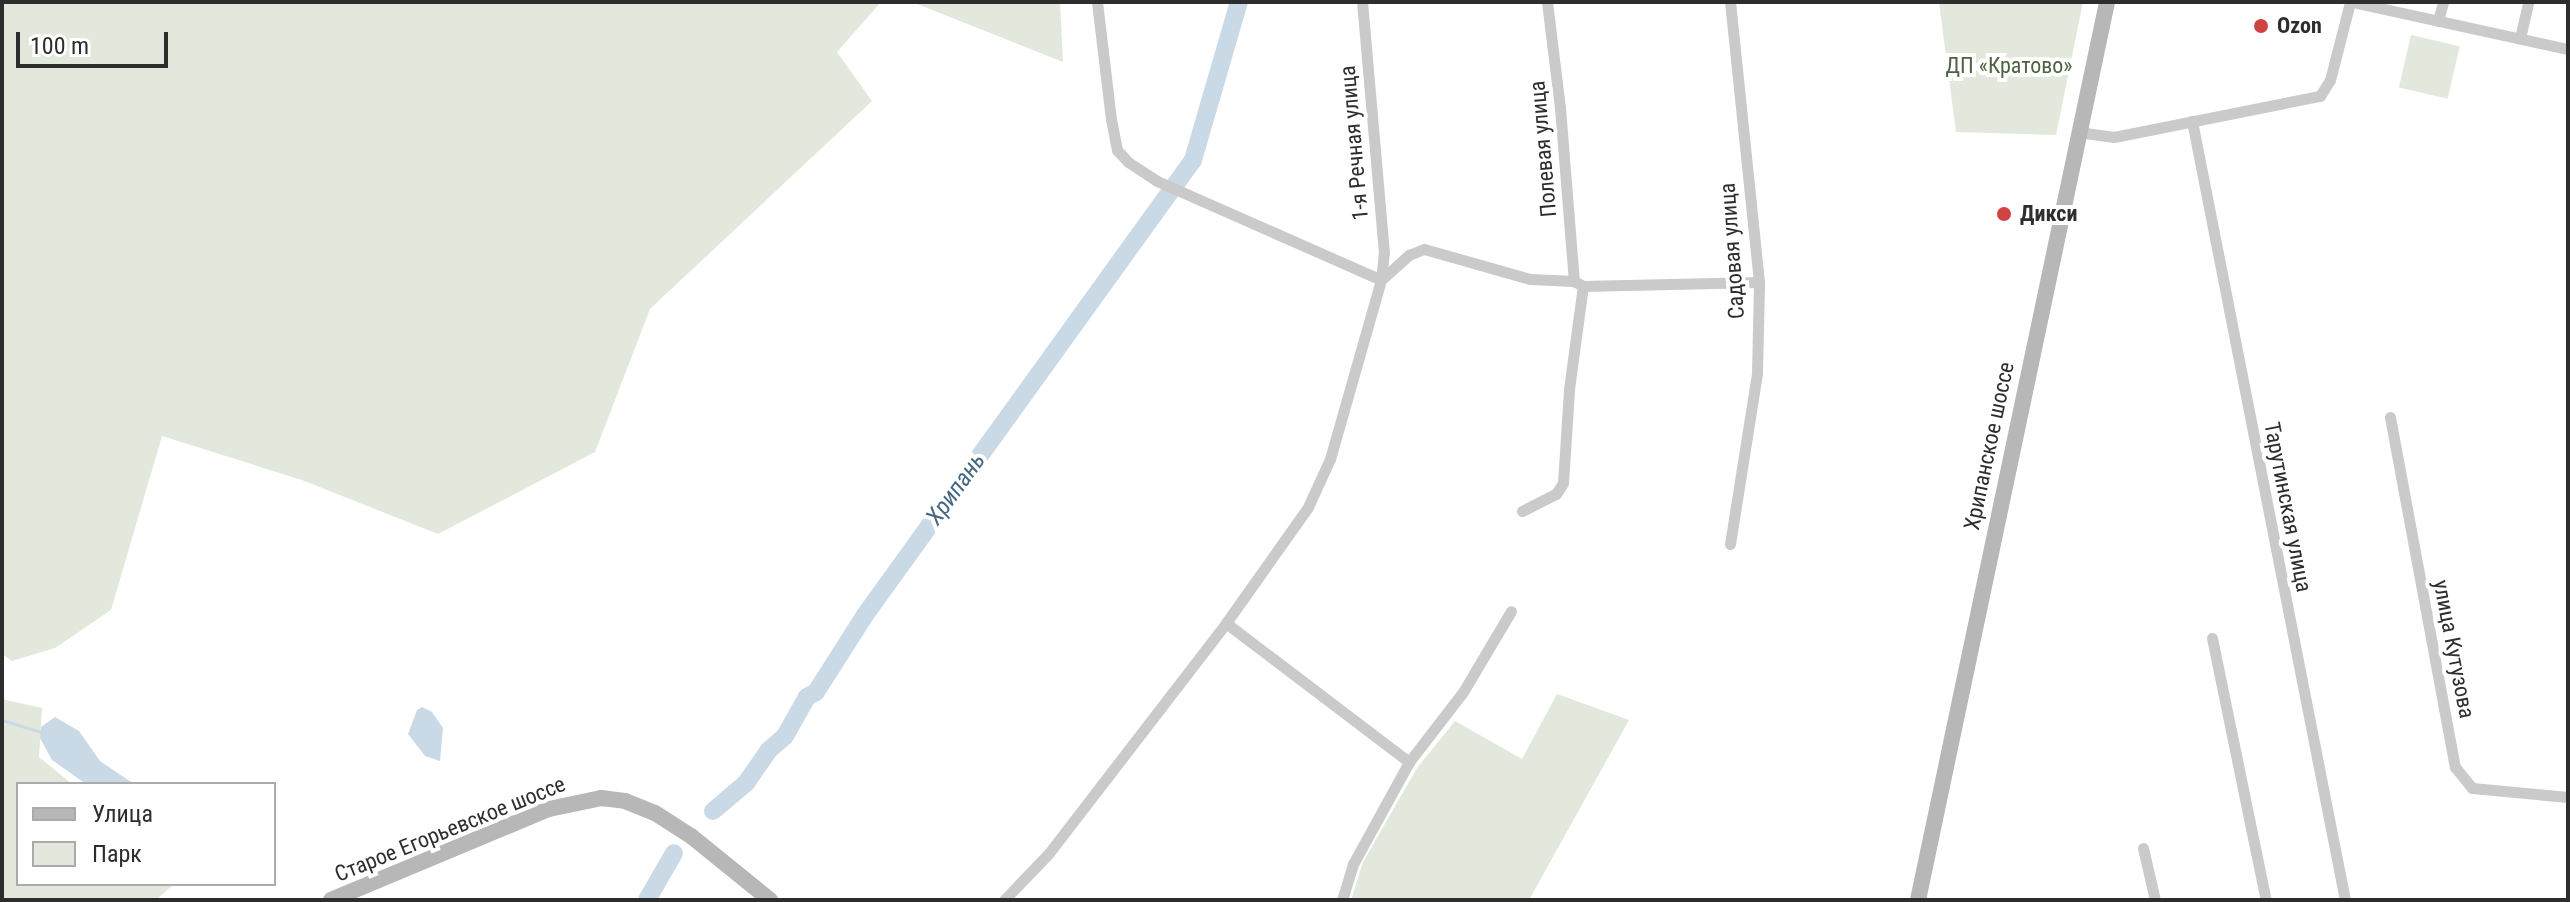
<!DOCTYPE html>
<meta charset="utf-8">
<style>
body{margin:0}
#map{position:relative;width:2570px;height:902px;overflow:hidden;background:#fff;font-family:"Roboto Condensed",sans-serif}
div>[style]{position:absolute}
.green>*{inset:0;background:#e2e8dc;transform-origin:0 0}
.water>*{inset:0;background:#cad9e6}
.stream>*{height:3px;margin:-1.5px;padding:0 1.5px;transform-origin:1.5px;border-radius:1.5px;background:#cad9e6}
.river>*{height:18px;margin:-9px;padding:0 9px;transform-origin:9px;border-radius:9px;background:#cad9e6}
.street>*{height:11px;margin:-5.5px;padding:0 5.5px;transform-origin:5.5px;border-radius:5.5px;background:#cacaca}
.secondary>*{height:16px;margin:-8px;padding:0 8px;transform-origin:8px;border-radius:8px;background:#b7b7b7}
.dots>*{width:22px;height:22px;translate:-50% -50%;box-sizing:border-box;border:4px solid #fff;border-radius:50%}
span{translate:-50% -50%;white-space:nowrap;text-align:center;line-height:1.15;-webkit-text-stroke:8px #fff;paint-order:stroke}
.poi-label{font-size:22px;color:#2d2d2d;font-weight:700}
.left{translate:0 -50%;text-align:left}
.park-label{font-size:22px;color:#4d6240}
.street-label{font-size:22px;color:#2d2d2d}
.water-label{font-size:24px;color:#456784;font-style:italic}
.frame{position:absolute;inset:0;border:4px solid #2d2d2d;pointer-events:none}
.legend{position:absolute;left:16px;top:782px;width:260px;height:104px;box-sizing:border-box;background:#fff;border:2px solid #ababab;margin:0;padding:10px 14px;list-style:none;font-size:24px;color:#2d2d2d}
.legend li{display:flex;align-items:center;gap:16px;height:40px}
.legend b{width:40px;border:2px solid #ababab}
.scale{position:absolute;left:16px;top:32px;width:152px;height:36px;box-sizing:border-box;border:4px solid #2d2d2d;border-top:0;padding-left:10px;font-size:24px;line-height:28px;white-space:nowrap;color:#2d2d2d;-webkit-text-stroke:6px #fff;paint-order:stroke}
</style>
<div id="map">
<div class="green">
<i style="clip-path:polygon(2px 2px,881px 2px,837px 52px,872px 101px,650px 309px,595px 452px,438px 534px,302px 480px,162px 436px,111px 610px,55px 648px,12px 661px,2px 654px)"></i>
<i style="clip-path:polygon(912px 2px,1060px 2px,1063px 62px)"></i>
<i style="clip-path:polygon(1939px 2px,2083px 2px,2056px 135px,1956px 132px)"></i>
<i style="left:2411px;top:35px;width:50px;height:54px;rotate:13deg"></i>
<i style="clip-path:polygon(1557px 694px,1629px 720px,1529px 900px,1351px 900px,1363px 862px,1417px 768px,1455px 721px,1522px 759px)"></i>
<i style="clip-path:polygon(2px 699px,42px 708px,39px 757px,72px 784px,18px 784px,18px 884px,174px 884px,156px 900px,2px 900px)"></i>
</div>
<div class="water">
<i style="clip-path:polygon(422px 707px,432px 712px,443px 728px,440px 761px,425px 756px,408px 734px,417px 710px)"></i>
<i style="clip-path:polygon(55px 717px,79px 731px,100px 761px,134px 784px,86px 784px,52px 760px,40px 738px,41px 727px)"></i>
</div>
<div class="stream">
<i style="left:2px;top:720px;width:41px;rotate:17.1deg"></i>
</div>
<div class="river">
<i style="left:713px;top:811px;width:43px;rotate:-40.3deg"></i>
<i style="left:746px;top:783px;width:40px;rotate:-55.1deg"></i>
<i style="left:769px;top:750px;width:21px;rotate:-41deg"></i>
<i style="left:785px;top:736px;width:45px;rotate:-60.6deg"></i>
<i style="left:807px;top:697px;width:10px;rotate:-29deg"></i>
<i style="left:816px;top:692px;width:91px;rotate:-57.5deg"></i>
<i style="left:865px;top:615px;width:561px;rotate:-54.21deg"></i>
<i style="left:1193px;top:160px;width:165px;rotate:-73.8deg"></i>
<i style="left:647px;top:900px;width:54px;rotate:-60.1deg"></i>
</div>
<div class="street">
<i style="left:1097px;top:2px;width:118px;rotate:83.2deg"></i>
<i style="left:1111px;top:119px;width:32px;rotate:79deg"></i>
<i style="left:1117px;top:150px;width:16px;rotate:47deg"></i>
<i style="left:1128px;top:162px;width:35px;rotate:33deg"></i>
<i style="left:1157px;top:181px;width:245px;rotate:23.8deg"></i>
<i style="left:1547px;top:2px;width:107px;rotate:83deg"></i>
<i style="left:1560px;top:108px;width:174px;rotate:85.4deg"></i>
<i style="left:1574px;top:281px;width:10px;rotate:29deg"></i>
<i style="left:2352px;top:2px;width:221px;rotate:12.3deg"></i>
<i style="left:2438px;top:21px;width:20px;rotate:-75deg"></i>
<i style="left:2520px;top:38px;width:37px;rotate:-77deg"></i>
<i style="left:2192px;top:121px;width:794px;rotate:78.89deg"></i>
<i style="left:2078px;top:132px;width:36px;rotate:8deg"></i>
<i style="left:2114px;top:137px;width:210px;rotate:-11.3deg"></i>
<i style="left:2320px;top:96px;width:19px;rotate:-58deg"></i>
<i style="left:2330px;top:80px;width:81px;rotate:-75.6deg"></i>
<i style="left:1381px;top:280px;width:38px;rotate:-42deg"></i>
<i style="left:1409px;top:255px;width:16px;rotate:-22deg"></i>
<i style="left:1424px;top:249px;width:110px;rotate:15.8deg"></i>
<i style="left:1530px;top:279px;width:44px;rotate:2.6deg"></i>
<i style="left:1583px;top:286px;width:176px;rotate:-1.3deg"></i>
<i style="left:2390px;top:417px;width:356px;rotate:79.5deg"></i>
<i style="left:2455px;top:767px;width:27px;rotate:51deg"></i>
<i style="left:2472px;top:788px;width:96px;rotate:5.4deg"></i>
<i style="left:1522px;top:511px;width:38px;rotate:-27deg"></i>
<i style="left:1556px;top:494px;width:13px;rotate:-58deg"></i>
<i style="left:1563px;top:483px;width:94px;rotate:-86.3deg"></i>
<i style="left:1569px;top:389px;width:104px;rotate:-82.3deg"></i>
<i style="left:1730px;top:544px;width:173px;rotate:-81deg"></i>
<i style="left:1757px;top:373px;width:91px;rotate:-88.7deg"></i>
<i style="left:1759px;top:282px;width:281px;rotate:-95.9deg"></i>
<i style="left:1226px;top:623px;width:230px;rotate:37.2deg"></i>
<i style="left:2212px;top:638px;width:268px;rotate:78.4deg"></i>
<i style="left:2143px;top:848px;width:53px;rotate:77deg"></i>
<i style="left:1004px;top:900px;width:65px;rotate:-46.2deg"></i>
<i style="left:1049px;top:853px;width:290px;rotate:-52.4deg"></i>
<i style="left:1226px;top:623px;width:142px;rotate:-54.7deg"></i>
<i style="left:1308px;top:507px;width:53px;rotate:-65.4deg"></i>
<i style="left:1330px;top:459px;width:186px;rotate:-74.1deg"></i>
<i style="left:1381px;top:280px;width:27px;rotate:-84deg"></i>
<i style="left:1384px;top:253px;width:252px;rotate:-95deg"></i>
<i style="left:1342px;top:900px;width:38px;rotate:-73deg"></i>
<i style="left:1353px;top:864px;width:116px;rotate:-61.2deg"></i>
<i style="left:1409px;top:762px;width:88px;rotate:-52.4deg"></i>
<i style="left:1463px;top:692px;width:94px;rotate:-59.3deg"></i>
</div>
<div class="secondary">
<i style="left:331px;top:900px;width:236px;rotate:-22.7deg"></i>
<i style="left:549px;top:809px;width:53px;rotate:-11.9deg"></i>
<i style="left:601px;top:798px;width:24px;rotate:7deg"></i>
<i style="left:625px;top:801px;width:32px;rotate:22deg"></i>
<i style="left:655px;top:813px;width:43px;rotate:32.6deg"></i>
<i style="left:691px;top:836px;width:102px;rotate:39deg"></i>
<i style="left:1918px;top:900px;width:918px;rotate:-78.11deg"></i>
</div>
<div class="dots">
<i style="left:2261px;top:26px;background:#cf4343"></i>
<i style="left:2004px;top:214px;background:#cf4343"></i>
</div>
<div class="poi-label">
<span class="left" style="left:2277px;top:26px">Ozon</span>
<span class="left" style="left:2020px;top:214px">Дикси</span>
</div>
<div class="park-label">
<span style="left:2009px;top:66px">ДП «Кратово»</span>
</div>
<div class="street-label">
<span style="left:1354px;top:143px;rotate:-95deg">1-я Речная улица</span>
<span style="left:1543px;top:149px;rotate:-95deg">Полевая улица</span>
<span style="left:1732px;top:251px;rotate:-94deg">Садовая улица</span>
<span style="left:1989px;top:446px;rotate:-78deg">Хрипанское шоссе</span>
<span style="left:2288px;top:507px;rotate:79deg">Тарутинская улица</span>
<span style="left:2454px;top:649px;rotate:79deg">улица Кутузова</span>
<span style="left:450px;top:829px;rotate:-22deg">Старое Егорьевское шоссе</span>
</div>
<div class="water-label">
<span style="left:956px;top:489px;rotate:-54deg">Хрипань</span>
</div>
<div class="frame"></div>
<ul class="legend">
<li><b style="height:10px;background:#b7b7b7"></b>Улица</li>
<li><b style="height:22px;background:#e2e8dc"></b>Парк</li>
</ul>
<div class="scale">100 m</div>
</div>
